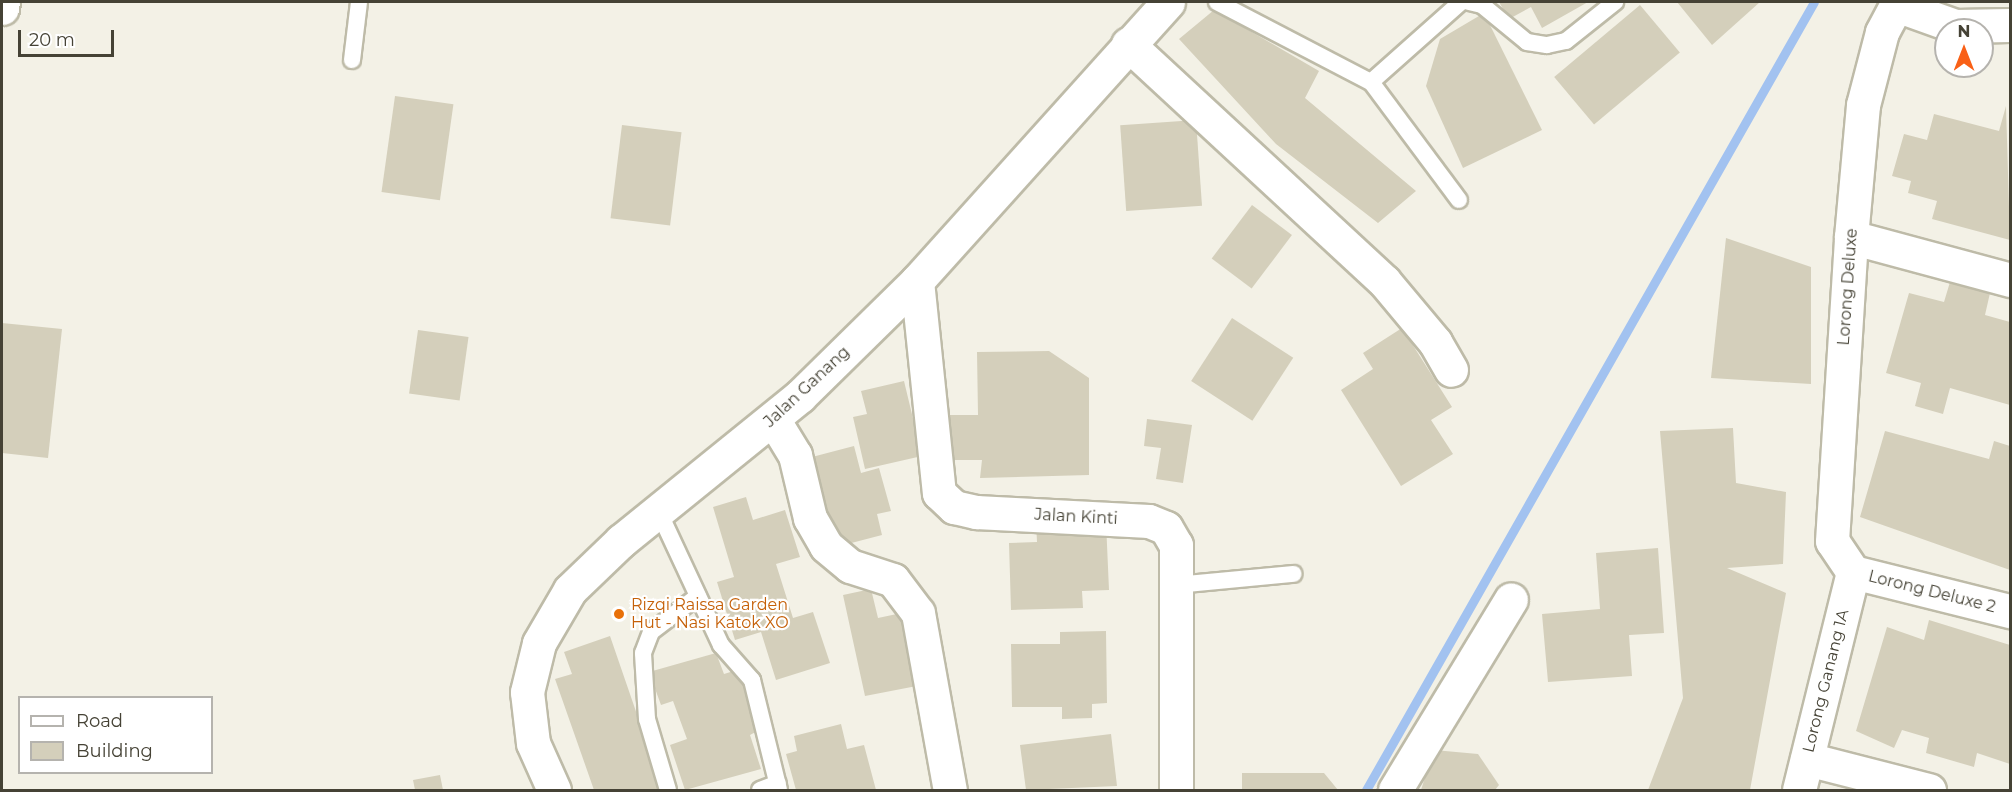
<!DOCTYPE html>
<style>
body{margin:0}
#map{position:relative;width:2012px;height:792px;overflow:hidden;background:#f3f1e6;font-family:Montserrat,sans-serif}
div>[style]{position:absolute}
.stream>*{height:9px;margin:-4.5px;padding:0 4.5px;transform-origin:4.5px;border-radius:4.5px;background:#a2c2f0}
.building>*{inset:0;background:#d4cfbb;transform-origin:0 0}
.roads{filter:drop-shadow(2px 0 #bebba8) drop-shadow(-2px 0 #bebba8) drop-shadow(0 2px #bebba8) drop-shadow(0 -2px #bebba8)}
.lane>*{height:16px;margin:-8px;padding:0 8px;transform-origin:8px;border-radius:8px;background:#fff}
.street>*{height:33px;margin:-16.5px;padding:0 16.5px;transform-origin:16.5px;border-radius:16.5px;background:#fff}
.dots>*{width:16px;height:16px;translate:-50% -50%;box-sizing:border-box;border:3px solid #fff;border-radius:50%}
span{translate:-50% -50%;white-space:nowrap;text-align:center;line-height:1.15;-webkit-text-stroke:4.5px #fff;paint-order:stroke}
.street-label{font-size:16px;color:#454235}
.food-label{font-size:16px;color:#c56008}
.left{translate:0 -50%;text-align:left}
.frame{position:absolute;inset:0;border:3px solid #454235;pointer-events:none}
.legend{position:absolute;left:18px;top:696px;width:195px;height:78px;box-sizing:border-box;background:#fff;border:2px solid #b5b3ae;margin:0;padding:8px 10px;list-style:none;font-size:18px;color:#454235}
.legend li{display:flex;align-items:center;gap:12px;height:30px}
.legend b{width:30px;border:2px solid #b5b3ae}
.north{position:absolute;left:1934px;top:18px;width:60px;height:60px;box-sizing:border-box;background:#fff;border:2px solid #b5b3ae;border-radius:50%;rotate:0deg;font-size:16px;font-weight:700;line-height:24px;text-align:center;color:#454235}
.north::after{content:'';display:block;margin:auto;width:21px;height:27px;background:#f96016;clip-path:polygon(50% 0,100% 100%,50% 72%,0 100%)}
.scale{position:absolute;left:18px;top:30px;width:96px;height:27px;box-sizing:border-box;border:3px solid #454235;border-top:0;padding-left:8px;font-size:18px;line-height:21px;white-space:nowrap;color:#454235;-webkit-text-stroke:4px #fff;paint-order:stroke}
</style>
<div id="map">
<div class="stream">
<i style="left:1366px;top:790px;width:906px;rotate:-60.38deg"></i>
</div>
<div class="building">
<i style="clip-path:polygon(1499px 2px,1588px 2px,1542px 28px,1531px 7px,1509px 19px)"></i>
<i style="clip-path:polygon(1677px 2px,1760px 2px,1712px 45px)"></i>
<i style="left:1640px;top:5px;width:62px;height:112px;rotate:50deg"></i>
<i style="clip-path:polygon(1214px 10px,1319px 71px,1305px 98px,1416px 191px,1378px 223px,1276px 144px,1179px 39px)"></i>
<i style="clip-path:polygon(1484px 13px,1542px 130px,1463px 168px,1426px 86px,1440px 39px)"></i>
<i style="left:395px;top:96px;width:59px;height:97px;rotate:8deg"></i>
<i style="clip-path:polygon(2006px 106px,2010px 240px,1932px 219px,1937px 201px,1908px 193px,1911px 181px,1892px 176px,1904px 134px,1927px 140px,1934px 114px,1999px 131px)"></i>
<i style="left:1196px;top:120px;width:86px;height:76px;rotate:86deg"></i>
<i style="left:622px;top:125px;width:60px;height:94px;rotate:7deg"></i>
<i style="left:1252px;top:205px;width:50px;height:67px;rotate:37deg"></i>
<i style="clip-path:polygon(1726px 238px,1811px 267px,1811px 384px,1711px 378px)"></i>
<i style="clip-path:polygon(1950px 282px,1990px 293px,1985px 315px,2010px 322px,2010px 405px,1950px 388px,1943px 414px,1915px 406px,1921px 383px,1886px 373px,1909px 293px,1944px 302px)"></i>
<i style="left:1232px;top:318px;width:73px;height:75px;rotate:33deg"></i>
<i style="clip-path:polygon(2px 323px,62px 329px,48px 458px,2px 453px)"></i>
<i style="clip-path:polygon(1402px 328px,1452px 407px,1431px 420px,1453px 454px,1401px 486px,1341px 390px,1373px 369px,1363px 353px)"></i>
<i style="left:418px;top:330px;width:51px;height:64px;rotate:8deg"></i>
<i style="clip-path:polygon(1049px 351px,1089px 378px,1089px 475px,980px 478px,982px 460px,947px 460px,947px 415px,978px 415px,977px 352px)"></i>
<i style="clip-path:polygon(904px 381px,922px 456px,865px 469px,853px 417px,867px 414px,861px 391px)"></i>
<i style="clip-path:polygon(1147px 419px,1192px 425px,1183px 483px,1156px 479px,1161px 448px,1144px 446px)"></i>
<i style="clip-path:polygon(1733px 428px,1736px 483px,1786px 492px,1783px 564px,1727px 568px,1786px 593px,1750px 790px,1648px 790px,1683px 698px,1660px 431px)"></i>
<i style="clip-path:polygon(1885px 431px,1989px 459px,1994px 441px,2010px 446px,2010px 570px,1860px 517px)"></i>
<i style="clip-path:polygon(854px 446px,861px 473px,879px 468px,891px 511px,877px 514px,882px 535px,836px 547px,812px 457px)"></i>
<i style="clip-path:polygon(746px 497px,753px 520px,785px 510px,800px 557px,776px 564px,793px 618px,813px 612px,830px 663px,776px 680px,761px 632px,735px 640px,717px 582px,734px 577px,713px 507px)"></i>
<i style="clip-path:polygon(1036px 521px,1106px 522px,1109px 590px,1082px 591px,1083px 608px,1011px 610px,1009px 543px,1037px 542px)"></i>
<i style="clip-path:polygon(1658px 548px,1664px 633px,1629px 635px,1632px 676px,1548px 682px,1542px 614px,1600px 609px,1596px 553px)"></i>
<i style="clip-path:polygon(871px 589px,878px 618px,911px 611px,927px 684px,865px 696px,843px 595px)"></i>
<i style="clip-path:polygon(1929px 620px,2010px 645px,2010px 764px,1977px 753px,1974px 767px,1926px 753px,1929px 738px,1902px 730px,1894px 748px,1856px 731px,1887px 627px,1924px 640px)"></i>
<i style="clip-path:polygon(1106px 631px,1107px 703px,1092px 704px,1092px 718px,1062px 719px,1062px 707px,1012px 707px,1011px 644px,1060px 644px,1060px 632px)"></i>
<i style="clip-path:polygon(610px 636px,663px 790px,594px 790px,555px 679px,572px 674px,564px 652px)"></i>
<i style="clip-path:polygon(716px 653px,724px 674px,740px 669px,761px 729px,750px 735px,761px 769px,685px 790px,670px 745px,687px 739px,673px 701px,661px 705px,649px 672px)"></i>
<i style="clip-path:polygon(841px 724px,847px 749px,864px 745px,876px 790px,796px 790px,786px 754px,797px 751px,794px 736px)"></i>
<i style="clip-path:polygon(1111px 734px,1117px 786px,1026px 790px,1020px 745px)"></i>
<i style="clip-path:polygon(1434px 750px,1478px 754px,1499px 785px,1495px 790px,1421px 790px)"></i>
<i style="clip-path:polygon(1242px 773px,1324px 773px,1338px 790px,1242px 790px)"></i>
<i style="clip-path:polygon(440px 775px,443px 790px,415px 790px,413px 780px)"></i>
</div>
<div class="roads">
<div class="lane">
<i style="left:1217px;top:2px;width:174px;rotate:27.5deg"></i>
<i style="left:1371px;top:82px;width:147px;rotate:53.3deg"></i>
<i style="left:1469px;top:2px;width:13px;rotate:13deg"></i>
<i style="left:1482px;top:5px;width:58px;rotate:39.4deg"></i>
<i style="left:1527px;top:42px;width:20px;rotate:9deg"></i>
<i style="left:1547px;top:45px;width:19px;rotate:-12deg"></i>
<i style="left:1566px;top:41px;width:63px;rotate:-38.5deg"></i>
<i style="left:352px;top:60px;width:58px;rotate:-83.1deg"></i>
<i style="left:1371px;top:82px;width:120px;rotate:-41.6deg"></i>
<i style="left:658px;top:510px;width:149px;rotate:65deg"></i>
<i style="left:721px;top:645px;width:47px;rotate:48.5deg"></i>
<i style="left:752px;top:680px;width:113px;rotate:76.2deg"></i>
<i style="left:1176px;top:585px;width:118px;rotate:-5.4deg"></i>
<i style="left:668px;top:790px;width:74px;rotate:-106.5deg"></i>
<i style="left:647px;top:719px;width:66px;rotate:-93.5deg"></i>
<i style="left:643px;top:653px;width:22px;rotate:-69deg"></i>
<i style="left:651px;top:632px;width:59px;rotate:-37.5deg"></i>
<i style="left:760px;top:790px;width:19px;rotate:-21deg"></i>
</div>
<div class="street">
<i style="left:1896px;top:5px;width:63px;rotate:19.6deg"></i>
<i style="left:1955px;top:26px;width:55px;rotate:-1deg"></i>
<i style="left:2px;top:8px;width:6px;rotate:-81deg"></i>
<i style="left:1128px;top:44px;width:349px;rotate:42.8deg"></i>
<i style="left:1384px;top:281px;width:80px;rotate:50.1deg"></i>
<i style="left:1435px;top:342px;width:32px;rotate:60deg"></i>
<i style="left:1851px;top:237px;width:165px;rotate:15.1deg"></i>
<i style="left:917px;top:281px;width:213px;rotate:84.1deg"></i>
<i style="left:939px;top:493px;width:21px;rotate:43deg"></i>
<i style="left:954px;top:507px;width:23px;rotate:13deg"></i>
<i style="left:976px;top:512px;width:173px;rotate:3deg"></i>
<i style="left:1149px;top:521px;width:18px;rotate:22deg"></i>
<i style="left:1166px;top:528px;width:20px;rotate:60deg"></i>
<i style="left:1176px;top:545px;width:245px;rotate:90deg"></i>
<i style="left:773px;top:419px;width:42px;rotate:58.6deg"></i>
<i style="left:795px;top:455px;width:65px;rotate:76.6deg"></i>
<i style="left:810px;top:518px;width:32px;rotate:60deg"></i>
<i style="left:826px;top:546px;width:31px;rotate:40deg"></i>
<i style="left:850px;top:566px;width:45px;rotate:18deg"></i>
<i style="left:893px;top:580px;width:41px;rotate:52.9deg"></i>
<i style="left:918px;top:613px;width:180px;rotate:79.8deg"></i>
<i style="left:1853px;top:572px;width:37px;rotate:-124deg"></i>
<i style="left:1832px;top:541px;width:305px;rotate:-86.4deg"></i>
<i style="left:1851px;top:237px;width:133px;rotate:-84.8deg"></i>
<i style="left:1863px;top:105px;width:75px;rotate:-75.4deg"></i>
<i style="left:1882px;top:32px;width:34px;rotate:-62deg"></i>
<i style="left:1853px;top:572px;width:162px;rotate:14deg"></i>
<i style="left:1807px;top:759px;width:126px;rotate:14.3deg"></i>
<i style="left:554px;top:790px;width:51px;rotate:-114.1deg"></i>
<i style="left:533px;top:743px;width:51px;rotate:-96.7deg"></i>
<i style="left:527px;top:692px;width:50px;rotate:-76.2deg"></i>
<i style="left:539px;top:643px;width:61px;rotate:-59.7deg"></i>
<i style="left:570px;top:590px;width:71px;rotate:-43.9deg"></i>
<i style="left:621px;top:541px;width:230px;rotate:-39deg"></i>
<i style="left:800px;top:396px;width:164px;rotate:-44.5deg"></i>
<i style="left:917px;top:281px;width:375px;rotate:-48deg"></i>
<i style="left:1395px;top:790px;width:223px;rotate:-58.7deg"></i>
<i style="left:1799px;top:790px;width:225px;rotate:-76.1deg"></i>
</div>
</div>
<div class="dots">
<i style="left:619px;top:614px;background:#e8710a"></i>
</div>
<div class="street-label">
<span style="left:1848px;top:287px;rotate:-86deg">Lorong Deluxe</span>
<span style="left:807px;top:387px;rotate:-43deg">Jalan Ganang</span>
<span style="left:1076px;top:517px;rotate:3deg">Jalan Kinti</span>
<span style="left:1932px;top:592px;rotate:14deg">Lorong Deluxe 2</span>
<span style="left:1826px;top:681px;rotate:-76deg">Lorong Ganang 1A</span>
</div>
<div class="food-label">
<span class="left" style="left:631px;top:614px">Rizqi Raissa Garden<br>Hut - Nasi Katok XO</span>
</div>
<div class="frame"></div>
<ul class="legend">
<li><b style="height:8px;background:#fff"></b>Road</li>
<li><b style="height:16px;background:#d4cfbb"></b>Building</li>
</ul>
<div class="north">N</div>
<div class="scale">20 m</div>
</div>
